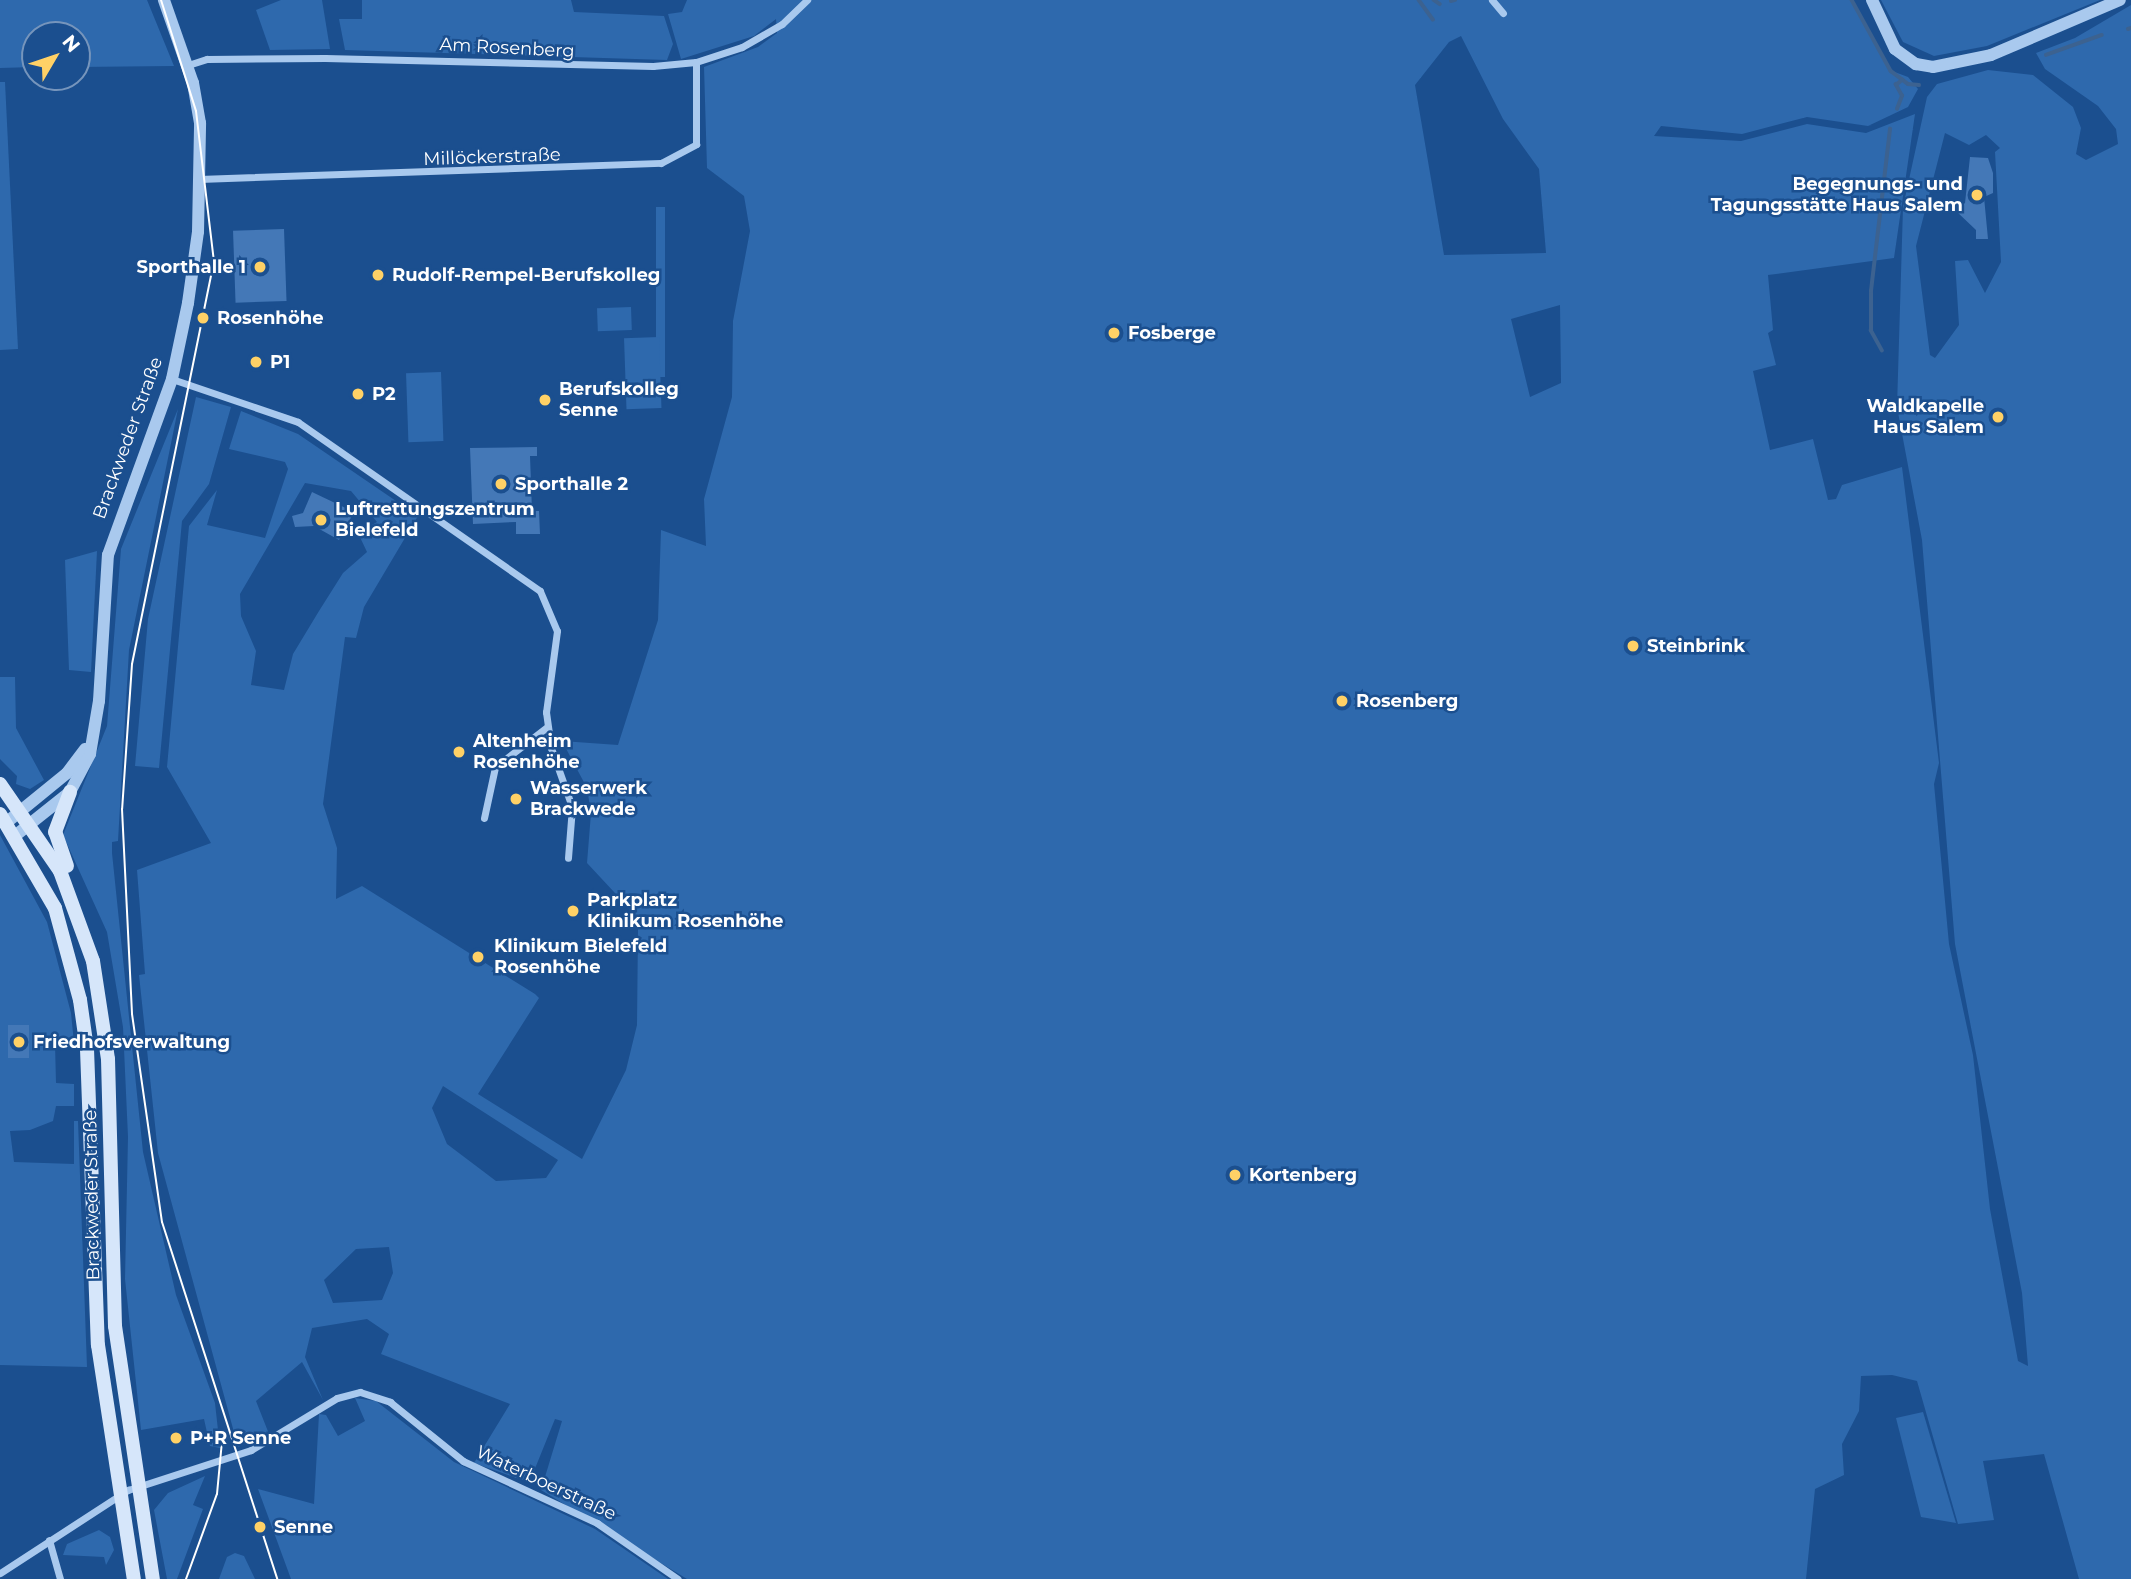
<!DOCTYPE html>
<meta charset="utf-8">
<style>
body{margin:0}
#map{position:relative;width:2131px;height:1579px;overflow:hidden;background:#1b4f8f;font-family:Montserrat,sans-serif}
div>[style]{position:absolute}
.green>*{inset:0;background:#2e69ad;transform-origin:0 0}
.stream>*{height:3.5px;margin:-1.75px;padding:0 1.75px;transform-origin:1.75px;border-radius:1.75px;background:#3c6290}
.building>*{inset:0;background:#4478b7;transform-origin:0 0}
.minor>*{height:7px;margin:-3.5px;padding:0 3.5px;transform-origin:3.5px;border-radius:3.5px;background:#a9c9ee}
.tertiary>*{height:12px;margin:-6px;padding:0 6px;transform-origin:6px;border-radius:6px;background:#a9c9ee}
.secondary>*{height:14px;margin:-7px;padding:0 7px;transform-origin:7px;border-radius:7px;background:#d6e6fa}
.tram>*{height:2px;margin:-1px;padding:0 1px;transform-origin:1px;border-radius:1px;background:#fff}
.dots>*{width:19px;height:19px;translate:-50% -50%;box-sizing:border-box;border:4px solid #1b4f8f;border-radius:50%}
span{translate:-50% -50%;white-space:nowrap;text-align:center;line-height:1.15;-webkit-text-stroke:5px #1b4f8f;paint-order:stroke}
.street-label{font-size:18px;color:#fff}
.poi-label{font-size:18px;color:#fff;font-weight:700}
.right{translate:-100% -50%;text-align:right}
.left{translate:0 -50%;text-align:left}
.north{position:absolute;left:21px;top:21px;width:70px;height:70px;box-sizing:border-box;background:#1b4f8f;border:2px solid #7695bc;border-radius:50%;rotate:51deg;font-size:19px;font-weight:700;line-height:28px;text-align:center;color:#fff}
.north::after{content:'';display:block;margin:auto;width:24px;height:32px;background:#ffd166;clip-path:polygon(50% 0,100% 100%,50% 72%,0 100%)}
</style>
<div id="map">
<div class="green">
<i style="clip-path:polygon(0 0,147px 0,174px 66px,77px 67px,77px 35px,35px 35px,35px 67px,0 68px)"></i>
<i style="clip-path:polygon(281px 0,322px 0,330px 49px,270px 50px,256px 10px)"></i>
<i style="clip-path:polygon(362px 0,571px 0,574px 12px,664px 16px,673px 44px,667px 60px,345px 50px,339px 19px,362px 19px)"></i>
<i style="clip-path:polygon(evenodd,687px 0,1852px 0,1892px 71px,1908px 77px,1918px 89px,1908px 107px,1868px 126px,1807px 117px,1742px 134px,1661px 126px,1654px 136px,1741px 141px,1807px 124px,1866px 133px,1915px 114px,1894px 258px,1768px 275px,1773px 330px,1768px 333px,1776px 365px,1753px 371px,1770px 450px,1813px 439px,1828px 500px,1836px 499px,1842px 485px,1902px 467px,1939px 763px,1934px 784px,1949px 944px,1973px 1055px,1990px 1209px,2018px 1361px,2028px 1366px,2022px 1293px,1955px 944px,1922px 540px,1897px 407px,1903px 207px,1927px 97px,1937px 84px,1988px 70px,2033px 75px,2073px 107px,2081px 128px,2076px 154px,2086px 160px,2118px 144px,2116px 129px,2098px 106px,2045px 69px,2036px 53px,2075px 38px,2131px 5px,2131px 1579px,2079px 1579px,2044px 1454px,1983px 1461px,1994px 1520px,1958px 1524px,1917px 1381px,1892px 1375px,1861px 1376px,1859px 1411px,1842px 1444px,1844px 1475px,1815px 1489px,1806px 1579px,687px 1579px,541px 1490px,562px 1421px,555px 1419px,532px 1476px,522px 1480px,474px 1463px,510px 1404px,381px 1354px,389px 1334px,367px 1319px,312px 1328px,305px 1357px,323px 1400px,302px 1362px,256px 1401px,269px 1434px,238px 1447px,158px 1153px,139px 975px,145px 974px,137px 870px,211px 843px,167px 767px,189px 526px,217px 490px,207px 525px,265px 538px,288px 469px,285px 462px,229px 449px,241px 411px,298px 434px,418px 516px,364px 607px,356px 638px,345px 637px,323px 804px,337px 848px,336px 899px,362px 886px,535px 994px,539px 998px,478px 1094px,582px 1159px,626px 1070px,637px 1025px,638px 928px,628px 907px,587px 863px,591px 813px,587px 788px,562px 741px,618px 745px,658px 620px,661px 530px,706px 546px,704px 499px,732px 397px,733px 321px,750px 231px,744px 196px,707px 168px,704px 67px,758px 47px,777px 33px,776px 19px,754px 36px,681px 59px,668px 14px,682px 12px,687px 0,1461px 36px,1503px 119px,1539px 169px,1546px 253px,1444px 255px,1415px 85px,1449px 42px,1461px 36px,687px 0,1945px 133px,1969px 145px,1986px 135px,2000px 148px,1995px 152px,2001px 262px,1985px 293px,1968px 260px,1955px 261px,1959px 325px,1935px 358px,1930px 355px,1916px 246px,1945px 133px,687px 0,1560px 305px,1561px 383px,1530px 397px,1511px 319px,1560px 305px,687px 0,305px 483px,351px 491px,377px 522px,358px 533px,367px 552px,343px 573px,319px 611px,293px 654px,284px 690px,251px 685px,256px 651px,241px 616px,240px 594px,305px 483px,687px 0,443px 1086px,558px 1160px,546px 1178px,496px 1181px,447px 1144px,432px 1108px,443px 1086px,687px 0,389px 1247px,393px 1273px,382px 1300px,333px 1303px,324px 1280px,356px 1249px,389px 1247px)"></i>
<i style="clip-path:polygon(1881px 0,2100px 0,1987px 46px,1934px 56px,1903px 42px)"></i>
<i style="clip-path:polygon(0 82px,5px 82px,18px 349px,0 350px)"></i>
<i style="left:656px;top:207px;width:9px;height:170px"></i>
<i style="left:631px;top:307px;width:23px;height:34px;rotate:88deg"></i>
<i style="left:659px;top:337px;width:71px;height:35px;rotate:88deg"></i>
<i style="left:441px;top:372px;width:69px;height:35px;rotate:88deg"></i>
<i style="clip-path:polygon(196px 397px,231px 407px,209px 484px,182px 521px,159px 768px,135px 766px,148px 619px)"></i>
<i style="clip-path:polygon(178px 409px,129px 650px,118px 841px,112px 842px,112px 853px,143px 1152px,176px 1295px,215px 1403px,220px 1448px,210px 1446px,204px 1419px,141px 1430px,125px 1279px,128px 1137px,123px 1027px,107px 932px,63px 835px,107px 726px,121px 549px)"></i>
<i style="clip-path:polygon(97px 551px,91px 672px,69px 670px,65px 560px)"></i>
<i style="clip-path:polygon(0 677px,15px 677px,16px 728px,44px 780px,30px 789px,16px 784px,17px 776px,0 759px)"></i>
<i style="clip-path:polygon(0 835px,47px 922px,71px 1013px,74px 1043px,55px 1043px,56px 1083px,74px 1084px,74px 1106px,56px 1106px,53px 1121px,30px 1130px,10px 1131px,14px 1162px,74px 1164px,74px 1121px,78px 1121px,87px 1367px,0 1365px)"></i>
<i style="clip-path:polygon(355px 1398px,376px 1401px,454px 1462px,595px 1529px,668px 1579px,291px 1579px,258px 1489px,314px 1504px,319px 1414px,326px 1415px,338px 1436px,365px 1421px)"></i>
<i style="clip-path:polygon(1923px 1412px,1956px 1523px,1921px 1517px,1896px 1418px)"></i>
<i style="clip-path:polygon(205px 1476px,193px 1505px,203px 1509px,177px 1579px,167px 1579px,154px 1510px,168px 1493px)"></i>
<i style="clip-path:polygon(99px 1530px,110px 1537px,114px 1550px,106px 1565px,104px 1557px,63px 1555px,67px 1544px)"></i>
<i style="clip-path:polygon(235px 1553px,244px 1556px,255px 1579px,219px 1579px,227px 1557px)"></i>
</div>
<div class="stream">
<i style="left:1419px;top:0;width:24px;rotate:54deg"></i>
<i style="left:1434px;top:0;width:7px;rotate:34deg"></i>
<i style="left:1852px;top:0;width:81px;rotate:61.2deg"></i>
<i style="left:1891px;top:71px;width:21px;rotate:37deg"></i>
<i style="left:1908px;top:84px;width:11px;rotate:5deg"></i>
<i style="left:1451px;top:1px;width:4px;rotate:-14deg"></i>
<i style="left:2128px;top:29px;width:3px;rotate:-18deg"></i>
<i style="left:2046px;top:55px;width:59px;rotate:-19.7deg"></i>
<i style="left:1897px;top:109px;width:14px;rotate:-69deg"></i>
<i style="left:1902px;top:96px;width:13px;rotate:-119deg"></i>
<i style="left:1896px;top:85px;width:8px;rotate:-40deg"></i>
<i style="left:1882px;top:351px;width:23px;rotate:-119deg"></i>
<i style="left:1871px;top:331px;width:40px;rotate:-90deg"></i>
<i style="left:1871px;top:291px;width:163px;rotate:-83.3deg"></i>
</div>
<div class="building">
<i style="clip-path:polygon(1970px 157px,1988px 158px,1993px 173px,1993px 193px,1984px 197px,1988px 239px,1976px 239px,1976px 230px,1956px 211px,1965px 203px)"></i>
<i style="left:284px;top:229px;width:72px;height:51px;rotate:88deg"></i>
<i style="clip-path:polygon(537px 447px,537px 456px,530px 456px,532px 511px,539px 511px,540px 534px,516px 534px,516px 522px,473px 524px,470px 448px)"></i>
<i style="clip-path:polygon(312px 492px,354px 512px,339px 540px,314px 526px,295px 527px,292px 516px,303px 513px)"></i>
<i style="left:8px;top:1025px;width:21px;height:33px"></i>
</div>
<div class="minor">
<i style="left:1492px;top:0;width:17px;rotate:50deg"></i>
<i style="left:188px;top:65px;width:20px;rotate:-18deg"></i>
<i style="left:207px;top:59px;width:118px;rotate:-0.5deg"></i>
<i style="left:325px;top:58px;width:328px;rotate:1.4deg"></i>
<i style="left:653px;top:66px;width:43px;rotate:-5.3deg"></i>
<i style="left:696px;top:62px;width:48px;rotate:-18.1deg"></i>
<i style="left:742px;top:47px;width:46px;rotate:-29.9deg"></i>
<i style="left:782px;top:24px;width:35px;rotate:-44deg"></i>
<i style="left:199px;top:179px;width:462px;rotate:-2deg"></i>
<i style="left:661px;top:163px;width:40px;rotate:-28deg"></i>
<i style="left:696px;top:144px;width:82px;rotate:-90deg"></i>
<i style="left:172px;top:379px;width:133px;rotate:18.8deg"></i>
<i style="left:298px;top:422px;width:295px;rotate:34.9deg"></i>
<i style="left:540px;top:591px;width:43px;rotate:67deg"></i>
<i style="left:557px;top:631px;width:82px;rotate:97.7deg"></i>
<i style="left:546px;top:712px;width:36px;rotate:82deg"></i>
<i style="left:551px;top:748px;width:63px;rotate:70.4deg"></i>
<i style="left:572px;top:807px;width:51px;rotate:94.5deg"></i>
<i style="left:484px;top:818px;width:52px;rotate:-77.8deg"></i>
<i style="left:495px;top:767px;width:66px;rotate:-37.6deg"></i>
<i style="left:49px;top:1540px;width:41px;rotate:74.2deg"></i>
<i style="left:0;top:1573px;width:153px;rotate:-33deg"></i>
<i style="left:128px;top:1490px;width:129px;rotate:-18deg"></i>
<i style="left:251px;top:1450px;width:100px;rotate:-31.2deg"></i>
<i style="left:337px;top:1398px;width:24px;rotate:-15deg"></i>
<i style="left:360px;top:1392px;width:32px;rotate:18deg"></i>
<i style="left:390px;top:1402px;width:94px;rotate:38.9deg"></i>
<i style="left:463px;top:1461px;width:148px;rotate:24.8deg"></i>
<i style="left:597px;top:1523px;width:98px;rotate:34.7deg"></i>
</div>
<div class="tertiary">
<i style="left:1872px;top:0;width:54px;rotate:64.9deg"></i>
<i style="left:1895px;top:49px;width:26px;rotate:36deg"></i>
<i style="left:1916px;top:64px;width:17px;rotate:10deg"></i>
<i style="left:1933px;top:67px;width:59px;rotate:-11.7deg"></i>
<i style="left:1991px;top:55px;width:140px;rotate:-23.1deg"></i>
<i style="left:7px;top:822px;width:77px;rotate:-39.2deg"></i>
<i style="left:67px;top:773px;width:30px;rotate:-53deg"></i>
<i style="left:16px;top:835px;width:69px;rotate:-38.5deg"></i>
<i style="left:70px;top:792px;width:43px;rotate:-62.2deg"></i>
<i style="left:90px;top:754px;width:54px;rotate:-80.4deg"></i>
<i style="left:99px;top:701px;width:146px;rotate:-86.5deg"></i>
<i style="left:108px;top:555px;width:187px;rotate:-70deg"></i>
<i style="left:172px;top:379px;width:78px;rotate:-78.1deg"></i>
<i style="left:188px;top:303px;width:72px;rotate:-82deg"></i>
<i style="left:198px;top:232px;width:109px;rotate:-88.9deg"></i>
<i style="left:200px;top:123px;width:41px;rotate:-99.9deg"></i>
<i style="left:193px;top:83px;width:88px;rotate:-109.3deg"></i>
</div>
<div class="secondary">
<i style="left:0;top:784px;width:106px;rotate:55.4deg"></i>
<i style="left:60px;top:871px;width:96px;rotate:69.9deg"></i>
<i style="left:93px;top:961px;width:99px;rotate:81.3deg"></i>
<i style="left:108px;top:1059px;width:267px;rotate:88.5deg"></i>
<i style="left:115px;top:1326px;width:256px;rotate:81.5deg"></i>
<i style="left:0;top:814px;width:109px;rotate:59.7deg"></i>
<i style="left:55px;top:908px;width:95px;rotate:74.8deg"></i>
<i style="left:80px;top:1000px;width:49px;rotate:81.9deg"></i>
<i style="left:87px;top:1049px;width:296px;rotate:87.9deg"></i>
<i style="left:98px;top:1345px;width:237px;rotate:81.3deg"></i>
<i style="left:67px;top:866px;width:36px;rotate:-109deg"></i>
<i style="left:55px;top:832px;width:43px;rotate:-69.4deg"></i>
</div>
<div class="tram">
<i style="left:161px;top:0;width:116px;rotate:72.5deg"></i>
<i style="left:196px;top:111px;width:151px;rotate:83.2deg"></i>
<i style="left:214px;top:261px;width:411px;rotate:101.5deg"></i>
<i style="left:132px;top:664px;width:145px;rotate:93.9deg"></i>
<i style="left:122px;top:809px;width:205px;rotate:87.2deg"></i>
<i style="left:132px;top:1014px;width:210px;rotate:81.8deg"></i>
<i style="left:162px;top:1222px;width:375px;rotate:72.1deg"></i>
<i style="left:186px;top:1579px;width:90px;rotate:-70deg"></i>
<i style="left:217px;top:1494px;width:63px;rotate:-84.6deg"></i>
</div>
<div class="dots">
<i style="left:1977px;top:195px;background:#ffd166"></i>
<i style="left:260px;top:267px;background:#ffd166"></i>
<i style="left:378px;top:275px;background:#ffd166"></i>
<i style="left:203px;top:318px;background:#ffd166"></i>
<i style="left:1114px;top:333px;background:#ffd166"></i>
<i style="left:256px;top:362px;background:#ffd166"></i>
<i style="left:358px;top:394px;background:#ffd166"></i>
<i style="left:545px;top:400px;background:#ffd166"></i>
<i style="left:1998px;top:417px;background:#ffd166"></i>
<i style="left:501px;top:484px;background:#ffd166"></i>
<i style="left:321px;top:520px;background:#ffd166"></i>
<i style="left:1633px;top:646px;background:#ffd166"></i>
<i style="left:1342px;top:701px;background:#ffd166"></i>
<i style="left:459px;top:752px;background:#ffd166"></i>
<i style="left:516px;top:799px;background:#ffd166"></i>
<i style="left:573px;top:911px;background:#ffd166"></i>
<i style="left:478px;top:957px;background:#ffd166"></i>
<i style="left:19px;top:1042px;background:#ffd166"></i>
<i style="left:1235px;top:1175px;background:#ffd166"></i>
<i style="left:176px;top:1438px;background:#ffd166"></i>
<i style="left:260px;top:1527px;background:#ffd166"></i>
</div>
<div class="street-label">
<span style="left:507px;top:48px;rotate:3deg">Am Rosenberg</span>
<span style="left:492px;top:157px;rotate:-2deg">Millöckerstraße</span>
<span style="left:128px;top:438px;rotate:-70deg">Brackweder Straße</span>
<span style="left:92px;top:1195px;rotate:-91deg">Brackweder Straße</span>
<span style="left:546px;top:1483px;rotate:25deg">Waterboerstraße</span>
</div>
<div class="poi-label">
<span class="right" style="left:1963px;top:195px">Begegnungs- und<br>Tagungsstätte Haus Salem</span>
<span class="right" style="left:246px;top:267px">Sporthalle 1</span>
<span class="left" style="left:392px;top:275px">Rudolf-Rempel-Berufskolleg</span>
<span class="left" style="left:217px;top:318px">Rosenhöhe</span>
<span class="left" style="left:1128px;top:333px">Fosberge</span>
<span class="left" style="left:270px;top:362px">P1</span>
<span class="left" style="left:559px;top:400px">Berufskolleg<br>Senne</span>
<span class="left" style="left:372px;top:394px">P2</span>
<span class="right" style="left:1984px;top:417px">Waldkapelle<br>Haus Salem</span>
<span class="left" style="left:515px;top:484px">Sporthalle 2</span>
<span class="left" style="left:335px;top:520px">Luftrettungszentrum<br>Bielefeld</span>
<span class="left" style="left:1647px;top:646px">Steinbrink</span>
<span class="left" style="left:1356px;top:701px">Rosenberg</span>
<span class="left" style="left:473px;top:752px">Altenheim<br>Rosenhöhe</span>
<span class="left" style="left:530px;top:799px">Wasserwerk<br>Brackwede</span>
<span class="left" style="left:587px;top:911px">Parkplatz<br>Klinikum Rosenhöhe</span>
<span class="left" style="left:494px;top:957px">Klinikum Bielefeld<br>Rosenhöhe</span>
<span class="left" style="left:33px;top:1042px">Friedhofsverwaltung</span>
<span class="left" style="left:1249px;top:1175px">Kortenberg</span>
<span class="left" style="left:190px;top:1438px">P+R Senne</span>
<span class="left" style="left:274px;top:1527px">Senne</span>
</div>
<div class="north">N</div>
</div>
